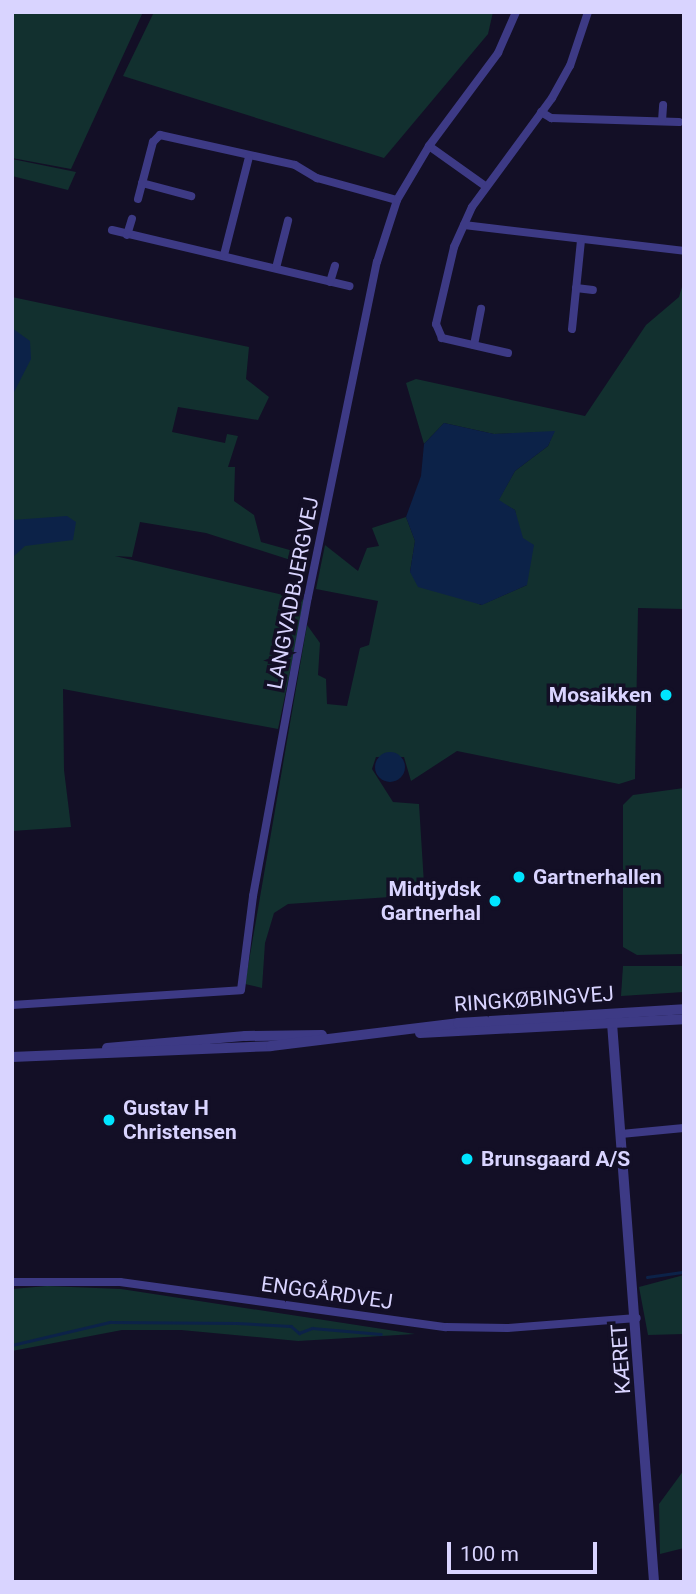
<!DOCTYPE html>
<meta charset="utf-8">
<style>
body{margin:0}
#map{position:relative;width:696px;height:1594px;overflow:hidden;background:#130f26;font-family:Roboto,sans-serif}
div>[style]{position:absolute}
.green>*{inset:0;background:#12302f}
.water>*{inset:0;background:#0c2248}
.round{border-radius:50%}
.stream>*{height:2.5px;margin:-1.25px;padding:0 1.25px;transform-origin:1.25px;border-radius:1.25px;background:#0c2248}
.minor>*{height:8px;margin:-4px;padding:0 4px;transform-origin:4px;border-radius:4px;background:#3d3a85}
.tertiary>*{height:10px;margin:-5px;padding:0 5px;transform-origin:5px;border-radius:5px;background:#3d3a85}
.dots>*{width:19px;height:19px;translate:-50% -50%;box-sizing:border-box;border:4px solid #130f26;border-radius:50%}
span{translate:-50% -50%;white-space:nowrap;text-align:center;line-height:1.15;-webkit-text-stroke:7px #130f26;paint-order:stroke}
.street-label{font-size:21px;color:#d9d4ff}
.poi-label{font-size:21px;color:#d9d4ff;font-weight:700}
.right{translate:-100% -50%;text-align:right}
.left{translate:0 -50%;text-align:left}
.frame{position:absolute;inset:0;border:14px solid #d9d4ff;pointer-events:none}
.scale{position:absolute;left:447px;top:1542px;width:150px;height:32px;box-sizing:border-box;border:4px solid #d9d4ff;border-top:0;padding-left:9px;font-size:21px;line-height:24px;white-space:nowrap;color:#d9d4ff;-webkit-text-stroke:5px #130f26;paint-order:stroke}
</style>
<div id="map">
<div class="green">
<i style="clip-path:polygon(12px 12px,143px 12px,71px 169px,12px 158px)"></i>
<i style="clip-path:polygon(154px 12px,493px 12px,488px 34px,384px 158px,123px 76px)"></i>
<i style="clip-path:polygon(12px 159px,76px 172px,68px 190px,12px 176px)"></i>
<i style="clip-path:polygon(684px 280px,684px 609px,638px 608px,635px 779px,619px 784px,457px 751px,411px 781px,404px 757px,376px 757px,372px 769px,393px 802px,419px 804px,424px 884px,448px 883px,448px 893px,288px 904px,274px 913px,265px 943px,262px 988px,245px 984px,307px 625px,320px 643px,318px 675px,326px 679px,327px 704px,347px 706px,360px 648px,369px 645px,378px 601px,316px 589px,325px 545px,358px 571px,367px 548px,379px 546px,372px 528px,406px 517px,415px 541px,410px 572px,481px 605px,527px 585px,515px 510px,498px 501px,515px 471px,548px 446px,554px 432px,494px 434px,444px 423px,424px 444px,406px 383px,416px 379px,585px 416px,646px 325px,679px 297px)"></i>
<i style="clip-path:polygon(12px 297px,249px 347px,246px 379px,269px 397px,258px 420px,178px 407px,172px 432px,225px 443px,227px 434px,238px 436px,228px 467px,235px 467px,234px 501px,254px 515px,261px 542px,304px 554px,303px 564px,206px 533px,140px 522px,132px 557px,115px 556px,305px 600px,278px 729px,63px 689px,64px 770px,71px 827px,12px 831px)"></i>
<i style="clip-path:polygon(684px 788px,684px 954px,637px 955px,623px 947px,623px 805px,633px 795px)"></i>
<i style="clip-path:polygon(623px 966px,684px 966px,684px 992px,621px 996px)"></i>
<i style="clip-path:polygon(684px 1275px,684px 1334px,648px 1335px,639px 1287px)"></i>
<i style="clip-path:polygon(47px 1286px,121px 1289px,415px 1334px,298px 1341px,181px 1330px,122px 1330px,12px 1351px,12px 1289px)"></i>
<i style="clip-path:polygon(684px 1470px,684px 1548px,660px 1554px,659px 1504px)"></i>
</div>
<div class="water">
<i style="clip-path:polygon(12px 328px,30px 341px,31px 359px,12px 396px)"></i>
<i style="clip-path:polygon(444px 423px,494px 434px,555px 431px,548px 446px,515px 471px,499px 500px,515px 510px,523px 538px,534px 545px,527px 585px,482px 605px,418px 587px,410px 572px,415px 541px,406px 517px,421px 476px,424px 444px)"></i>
<i style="clip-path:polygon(67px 516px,76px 522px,73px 540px,25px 546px,14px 556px,12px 571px,12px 520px)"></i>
<i class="round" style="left:375px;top:752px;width:30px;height:30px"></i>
</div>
<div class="stream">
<i style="left:647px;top:1277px;width:37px;rotate:-8deg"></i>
<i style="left:12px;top:1345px;width:101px;rotate:-13.2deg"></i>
<i style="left:110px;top:1322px;width:127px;rotate:0.5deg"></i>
<i style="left:237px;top:1323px;width:54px;rotate:3.2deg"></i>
<i style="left:291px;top:1326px;width:11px;rotate:41deg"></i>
<i style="left:299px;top:1333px;width:14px;rotate:-21deg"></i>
<i style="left:312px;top:1328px;width:69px;rotate:5deg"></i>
</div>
<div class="minor">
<i style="left:541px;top:112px;width:12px;rotate:31deg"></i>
<i style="left:551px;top:118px;width:128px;rotate:1.8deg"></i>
<i style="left:662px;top:121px;width:16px;rotate:-86deg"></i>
<i style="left:429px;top:146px;width:69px;rotate:35.5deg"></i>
<i style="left:142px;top:183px;width:51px;rotate:14.9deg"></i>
<i style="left:138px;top:199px;width:59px;rotate:-75.3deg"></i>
<i style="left:153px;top:142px;width:10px;rotate:-45deg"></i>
<i style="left:160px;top:135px;width:138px;rotate:12.5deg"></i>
<i style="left:295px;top:165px;width:26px;rotate:31deg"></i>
<i style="left:317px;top:178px;width:83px;rotate:15.4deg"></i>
<i style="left:464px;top:225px;width:222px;rotate:6.7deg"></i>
<i style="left:112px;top:230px;width:244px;rotate:13.3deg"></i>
<i style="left:127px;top:235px;width:17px;rotate:-73deg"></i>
<i style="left:224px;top:255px;width:101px;rotate:-75.7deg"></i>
<i style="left:276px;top:268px;width:49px;rotate:-75.7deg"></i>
<i style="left:330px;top:282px;width:17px;rotate:-73deg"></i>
<i style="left:576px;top:288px;width:17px;rotate:7deg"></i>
<i style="left:572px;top:329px;width:89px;rotate:-84.2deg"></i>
<i style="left:474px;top:345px;width:37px;rotate:-79deg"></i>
<i style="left:508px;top:353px;width:68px;rotate:-167.2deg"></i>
<i style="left:442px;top:338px;width:15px;rotate:-113deg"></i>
<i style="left:436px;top:324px;width:79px;rotate:-76.8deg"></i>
<i style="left:454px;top:247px;width:44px;rotate:-65.8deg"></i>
<i style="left:472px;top:207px;width:135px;rotate:-53.7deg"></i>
<i style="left:552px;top:98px;width:37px;rotate:-61deg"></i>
<i style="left:570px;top:66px;width:57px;rotate:-71.6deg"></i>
<i style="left:12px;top:1005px;width:229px;rotate:-3.7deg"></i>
<i style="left:241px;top:990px;width:95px;rotate:-82.7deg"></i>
<i style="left:253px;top:896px;width:304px;rotate:-79.6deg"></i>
<i style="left:308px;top:597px;width:342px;rotate:-78.4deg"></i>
<i style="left:377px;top:262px;width:65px;rotate:-72.1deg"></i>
<i style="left:397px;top:200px;width:63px;rotate:-59.3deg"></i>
<i style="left:429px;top:146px;width:116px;rotate:-53.4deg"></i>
<i style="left:498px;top:53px;width:45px;rotate:-66.3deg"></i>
<i style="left:621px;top:1134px;width:63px;rotate:-5.4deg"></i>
<i style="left:12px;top:1282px;width:108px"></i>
<i style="left:120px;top:1282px;width:329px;rotate:7.9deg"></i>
<i style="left:446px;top:1327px;width:61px;rotate:0.9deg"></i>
<i style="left:507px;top:1328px;width:130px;rotate:-4.4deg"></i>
</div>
<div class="tertiary">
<i style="left:612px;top:1023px;width:561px;rotate:85.7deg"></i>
<i style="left:420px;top:1033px;width:264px;rotate:-3deg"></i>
<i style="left:107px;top:1048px;width:139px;rotate:-5deg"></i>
<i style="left:245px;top:1036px;width:77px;rotate:-0.7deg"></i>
<i style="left:12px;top:1057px;width:259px;rotate:-2.4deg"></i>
<i style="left:271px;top:1046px;width:188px;rotate:-7deg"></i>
<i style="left:458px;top:1023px;width:226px;rotate:-3.5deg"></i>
</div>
<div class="dots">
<i style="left:666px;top:695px;background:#00e5ff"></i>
<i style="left:519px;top:877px;background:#00e5ff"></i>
<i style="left:495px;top:901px;background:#00e5ff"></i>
<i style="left:109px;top:1120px;background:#00e5ff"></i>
<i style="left:467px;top:1159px;background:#00e5ff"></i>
</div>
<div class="street-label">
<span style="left:293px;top:593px;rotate:-79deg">LANGVADBJERGVEJ</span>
<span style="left:534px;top:999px;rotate:-4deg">RINGKØBINGVEJ</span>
<span style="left:327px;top:1293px;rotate:8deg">ENGGÅRDVEJ</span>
<span style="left:621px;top:1359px;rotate:-94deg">KÆRET</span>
</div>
<div class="poi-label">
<span class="right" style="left:652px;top:695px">Mosaikken</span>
<span class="left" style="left:533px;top:877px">Gartnerhallen</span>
<span class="right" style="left:481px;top:901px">Midtjydsk<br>Gartnerhal</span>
<span class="left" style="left:123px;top:1120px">Gustav H<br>Christensen</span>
<span class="left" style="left:481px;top:1159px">Brunsgaard A/S</span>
</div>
<div class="frame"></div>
<div class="scale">100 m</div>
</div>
